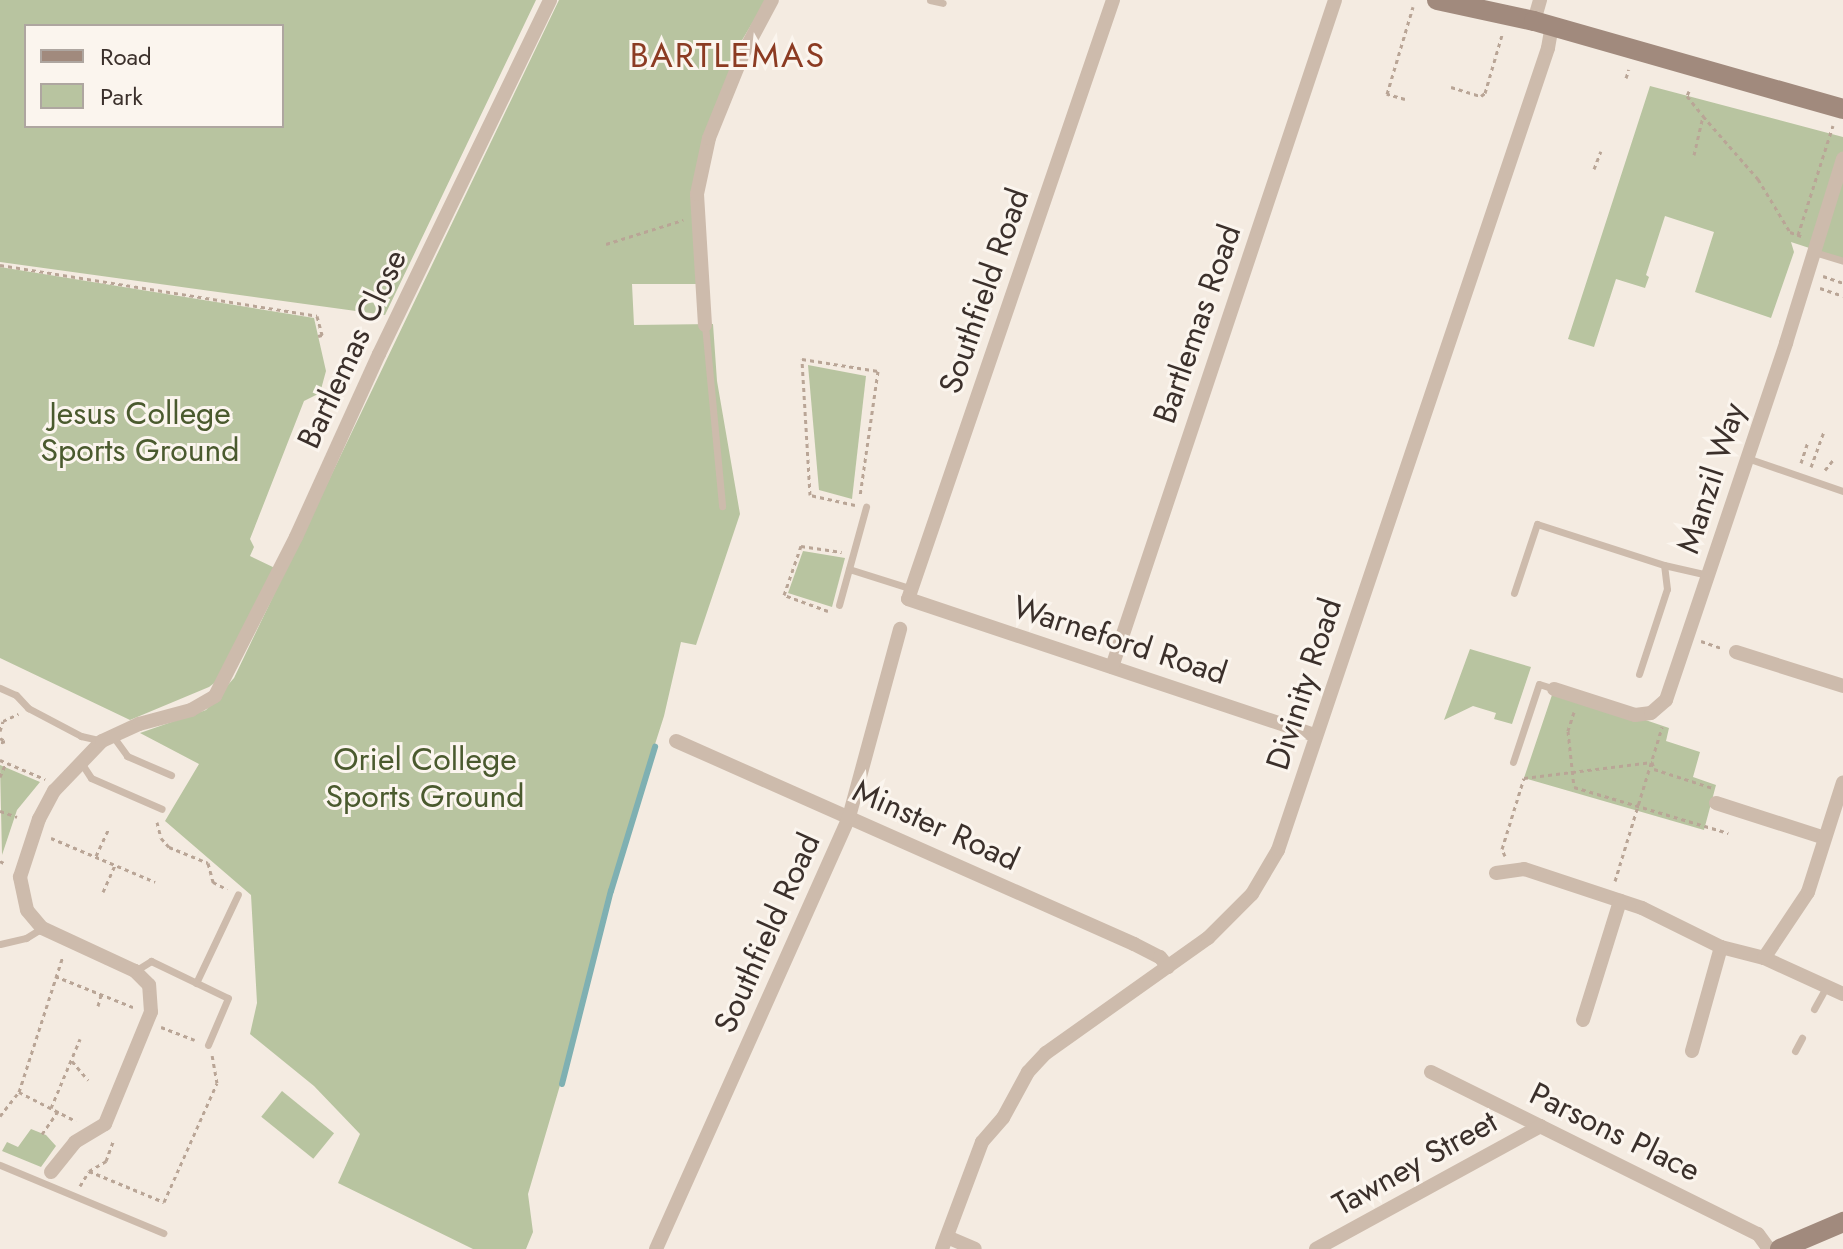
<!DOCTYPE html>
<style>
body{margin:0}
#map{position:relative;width:1843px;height:1249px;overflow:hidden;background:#f4ebe1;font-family:Jost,sans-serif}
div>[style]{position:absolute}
.green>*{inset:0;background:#b8c4a0;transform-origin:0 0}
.stream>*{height:6px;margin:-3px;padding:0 3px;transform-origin:3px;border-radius:3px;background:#7fb0b2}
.path>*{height:3px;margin-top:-1.5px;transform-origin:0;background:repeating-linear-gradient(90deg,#b9a596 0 4px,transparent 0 8px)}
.lane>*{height:7px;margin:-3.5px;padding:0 3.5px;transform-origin:3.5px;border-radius:3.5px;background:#cdbbac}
.street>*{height:14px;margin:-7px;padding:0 7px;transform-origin:7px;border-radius:7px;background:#cdbbac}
.secondary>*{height:20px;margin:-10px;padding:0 10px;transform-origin:10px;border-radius:10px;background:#a18a7d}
span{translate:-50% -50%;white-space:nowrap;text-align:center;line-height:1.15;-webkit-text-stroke:6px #fbf5ee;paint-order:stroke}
.street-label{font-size:32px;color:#3b302b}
.park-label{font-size:32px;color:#4a5a2e}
.neighbourhood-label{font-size:34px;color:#8c3b22;letter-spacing:2px}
.legend{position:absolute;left:24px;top:24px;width:260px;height:104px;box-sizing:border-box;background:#fbf5ee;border:2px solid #aea6a0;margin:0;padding:10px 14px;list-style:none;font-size:24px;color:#3b302b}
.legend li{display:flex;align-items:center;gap:16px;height:40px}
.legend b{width:40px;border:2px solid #aea6a0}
</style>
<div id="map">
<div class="green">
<i style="clip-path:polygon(evenodd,0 0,536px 0,385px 315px,0 262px,0 0,26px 26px,282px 26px,282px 126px,26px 126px,26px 26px)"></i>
<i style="clip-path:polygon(559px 0,766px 0,738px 47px,702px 146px,699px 284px,632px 284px,634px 325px,713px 324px,717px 381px,740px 514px,696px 645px,681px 642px,664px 716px,620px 854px,571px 1048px,528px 1194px,533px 1232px,526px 1249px,473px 1249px,338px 1183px,360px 1134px,314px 1086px,250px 1034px,257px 1003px,251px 895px,165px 821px,199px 764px,140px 733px,206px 710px,234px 678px)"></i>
<i style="clip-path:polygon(1650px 86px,1843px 137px,1843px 259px,1791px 242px,1794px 252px,1771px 318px,1695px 292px,1714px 232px,1665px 216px,1646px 275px,1649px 277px,1645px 288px,1616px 279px,1594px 347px,1568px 339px)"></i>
<i style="clip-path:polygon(0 267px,314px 318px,326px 371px,320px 393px,304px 401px,250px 539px,254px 547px,250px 556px,277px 569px,221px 678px,209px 687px,130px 720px,0 658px)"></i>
<i style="clip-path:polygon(808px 365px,866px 376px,852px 499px,819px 490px)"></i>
<i style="clip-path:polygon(803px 551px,845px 558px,832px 607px,788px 593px)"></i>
<i style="clip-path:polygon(1470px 649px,1531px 667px,1512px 724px,1494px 719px,1496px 713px,1473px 706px,1444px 720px)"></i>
<i style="clip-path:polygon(1554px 689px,1669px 728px,1666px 741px,1700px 752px,1693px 777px,1716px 785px,1704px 830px,1524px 778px)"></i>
<i style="clip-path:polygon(0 765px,40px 782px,17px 810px,2px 855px)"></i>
<i style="left:282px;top:1091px;width:67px;height:33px;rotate:39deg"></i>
<i style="clip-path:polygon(31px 1129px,46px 1135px,56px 1146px,41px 1167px,2px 1151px,7px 1142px,18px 1147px)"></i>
</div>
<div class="stream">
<i style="left:562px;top:1084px;width:199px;rotate:-75.8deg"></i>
<i style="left:611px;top:891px;width:151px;rotate:-73deg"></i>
</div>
<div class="path">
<i style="left:1626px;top:78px;width:9px;rotate:-72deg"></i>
<i style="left:1451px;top:87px;width:31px;rotate:17deg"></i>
<i style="left:1481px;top:96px;width:5px;rotate:-37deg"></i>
<i style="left:1485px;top:93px;width:60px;rotate:-73.7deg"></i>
<i style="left:1689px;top:91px;width:5px;rotate:112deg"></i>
<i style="left:1687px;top:96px;width:26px;rotate:51deg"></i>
<i style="left:1703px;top:116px;width:84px;rotate:48.9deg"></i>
<i style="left:1758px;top:179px;width:62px;rotate:58.9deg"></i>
<i style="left:1790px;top:232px;width:12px;rotate:20deg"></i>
<i style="left:1405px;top:99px;width:19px;rotate:-164deg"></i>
<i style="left:1387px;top:94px;width:91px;rotate:-73.4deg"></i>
<i style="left:1694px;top:155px;width:40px;rotate:-77deg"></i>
<i style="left:1594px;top:169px;width:19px;rotate:-69deg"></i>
<i style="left:1798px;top:235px;width:115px;rotate:-72.3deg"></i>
<i style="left:606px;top:244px;width:81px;rotate:-17.3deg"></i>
<i style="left:0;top:265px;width:321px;rotate:9.1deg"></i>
<i style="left:317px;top:316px;width:20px;rotate:75deg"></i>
<i style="left:322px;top:335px;width:4px;rotate:166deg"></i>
<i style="left:1823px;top:276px;width:21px;rotate:19deg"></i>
<i style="left:1820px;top:288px;width:24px;rotate:19deg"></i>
<i style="left:1801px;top:463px;width:22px;rotate:-72deg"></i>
<i style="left:1811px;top:467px;width:37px;rotate:-70deg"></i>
<i style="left:1825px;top:470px;width:13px;rotate:-51deg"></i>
<i style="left:855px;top:505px;width:46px;rotate:-167.5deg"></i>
<i style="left:810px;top:495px;width:136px;rotate:-93.4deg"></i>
<i style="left:802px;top:359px;width:77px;rotate:9deg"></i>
<i style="left:878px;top:371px;width:126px;rotate:98.2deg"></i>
<i style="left:828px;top:611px;width:47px;rotate:-160deg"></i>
<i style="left:784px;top:595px;width:52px;rotate:-70.9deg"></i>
<i style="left:801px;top:546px;width:41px;rotate:8.3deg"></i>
<i style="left:1701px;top:641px;width:21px;rotate:19deg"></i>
<i style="left:1574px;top:712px;width:20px;rotate:108deg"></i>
<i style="left:1568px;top:731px;width:56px;rotate:83.9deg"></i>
<i style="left:1574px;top:787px;width:161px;rotate:16.6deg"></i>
<i style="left:0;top:731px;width:10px;rotate:-73deg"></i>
<i style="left:3px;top:721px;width:17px;rotate:-25deg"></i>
<i style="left:0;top:738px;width:6px;rotate:31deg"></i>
<i style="left:5px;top:741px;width:5px;rotate:158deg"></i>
<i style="left:0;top:760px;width:49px;rotate:22.9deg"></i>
<i style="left:0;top:777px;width:15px;rotate:-67deg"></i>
<i style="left:0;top:811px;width:18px;rotate:19deg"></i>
<i style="left:157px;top:822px;width:16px;rotate:76deg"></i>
<i style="left:161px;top:838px;width:12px;rotate:48deg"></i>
<i style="left:169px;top:847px;width:42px;rotate:22.3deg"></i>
<i style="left:208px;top:863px;width:20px;rotate:75deg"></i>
<i style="left:213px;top:882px;width:16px;rotate:27deg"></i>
<i style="left:51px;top:838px;width:113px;rotate:22.9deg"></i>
<i style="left:96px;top:856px;width:29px;rotate:-65deg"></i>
<i style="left:1505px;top:856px;width:8px;rotate:-113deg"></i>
<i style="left:1502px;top:849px;width:74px;rotate:-72.8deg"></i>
<i style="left:1524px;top:778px;width:129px;rotate:-7.1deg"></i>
<i style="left:1652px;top:762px;width:7px;rotate:74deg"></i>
<i style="left:1654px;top:769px;width:62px;rotate:17.9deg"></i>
<i style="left:0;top:861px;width:4px;rotate:27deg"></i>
<i style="left:1615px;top:881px;width:161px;rotate:-73deg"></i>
<i style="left:103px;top:892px;width:30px;rotate:-66deg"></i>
<i style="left:55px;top:976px;width:84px;rotate:21.7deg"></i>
<i style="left:98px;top:1006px;width:11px;rotate:-75deg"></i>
<i style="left:161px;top:1027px;width:36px;rotate:21deg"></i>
<i style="left:72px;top:1061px;width:25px;rotate:50deg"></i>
<i style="left:19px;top:1092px;width:64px;rotate:27deg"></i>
<i style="left:51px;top:1108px;width:75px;rotate:-67.2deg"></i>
<i style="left:0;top:1116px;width:31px;rotate:-52deg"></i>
<i style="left:19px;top:1092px;width:143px;rotate:-72.1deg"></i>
<i style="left:42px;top:1134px;width:28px;rotate:-55deg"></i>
<i style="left:89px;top:1171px;width:81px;rotate:22.5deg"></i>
<i style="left:164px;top:1202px;width:130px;rotate:-66deg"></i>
<i style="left:217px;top:1083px;width:28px;rotate:-100deg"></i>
<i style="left:80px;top:1186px;width:17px;rotate:-59deg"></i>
<i style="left:89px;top:1171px;width:20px;rotate:-30deg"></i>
<i style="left:106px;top:1161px;width:23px;rotate:-70deg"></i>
</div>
<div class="lane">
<i style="left:930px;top:0;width:13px;rotate:13deg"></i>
<i style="left:1814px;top:252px;width:30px;rotate:17deg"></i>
<i style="left:705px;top:325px;width:182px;rotate:84.6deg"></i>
<i style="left:1747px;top:458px;width:102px;rotate:19deg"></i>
<i style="left:849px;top:569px;width:66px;rotate:17.6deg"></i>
<i style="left:1514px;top:593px;width:73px;rotate:-71.6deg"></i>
<i style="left:1537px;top:524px;width:133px;rotate:17.9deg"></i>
<i style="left:1664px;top:565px;width:45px;rotate:12.8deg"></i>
<i style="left:839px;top:605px;width:102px;rotate:-74.6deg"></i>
<i style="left:1639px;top:674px;width:89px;rotate:-71.8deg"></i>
<i style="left:1667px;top:589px;width:24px;rotate:-97deg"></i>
<i style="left:0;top:688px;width:17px;rotate:24deg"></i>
<i style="left:16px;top:695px;width:18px;rotate:47deg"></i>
<i style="left:28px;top:708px;width:60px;rotate:27.8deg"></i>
<i style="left:81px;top:736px;width:22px;rotate:13deg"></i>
<i style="left:112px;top:735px;width:26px;rotate:54deg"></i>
<i style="left:127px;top:756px;width:48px;rotate:23.4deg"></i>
<i style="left:80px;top:761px;width:20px;rotate:57deg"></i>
<i style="left:91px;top:778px;width:77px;rotate:23.6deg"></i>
<i style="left:1513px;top:762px;width:82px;rotate:-71.6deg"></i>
<i style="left:1539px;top:684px;width:16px;rotate:18deg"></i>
<i style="left:0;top:944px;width:27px;rotate:-13deg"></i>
<i style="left:26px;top:938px;width:19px;rotate:-32deg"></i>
<i style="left:135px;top:971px;width:19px;rotate:-32deg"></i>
<i style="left:151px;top:961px;width:85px;rotate:25.7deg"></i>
<i style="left:228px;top:998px;width:51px;rotate:113.1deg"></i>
<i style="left:196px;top:983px;width:98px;rotate:-64.7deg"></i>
<i style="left:1814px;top:1009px;width:25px;rotate:-61deg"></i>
<i style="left:1795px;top:1051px;width:15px;rotate:-62deg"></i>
<i style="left:0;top:1165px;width:177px;rotate:22.6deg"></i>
</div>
<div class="street">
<i style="left:1113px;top:0;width:633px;rotate:108.89deg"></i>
<i style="left:908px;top:599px;width:429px;rotate:18.5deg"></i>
<i style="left:1534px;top:21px;width:22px;rotate:-74deg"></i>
<i style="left:705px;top:325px;width:131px;rotate:-93.5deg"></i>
<i style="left:697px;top:194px;width:57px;rotate:-77.9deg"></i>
<i style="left:709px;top:138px;width:91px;rotate:-68deg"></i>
<i style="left:743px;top:54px;width:61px;rotate:-61.8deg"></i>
<i style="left:1736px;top:652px;width:112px;rotate:17.6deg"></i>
<i style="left:1112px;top:667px;width:703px;rotate:-71.51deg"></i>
<i style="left:1554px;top:689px;width:85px;rotate:17.8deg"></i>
<i style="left:1635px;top:715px;width:16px;rotate:-7deg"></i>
<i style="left:1651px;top:713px;width:20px;rotate:-41deg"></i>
<i style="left:1666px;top:700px;width:377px;rotate:-71.4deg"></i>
<i style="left:1786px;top:343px;width:193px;rotate:-72.8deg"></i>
<i style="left:676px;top:741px;width:501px;rotate:23.9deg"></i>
<i style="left:1134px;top:944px;width:29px;rotate:27deg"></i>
<i style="left:1160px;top:957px;width:13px;rotate:51deg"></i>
<i style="left:1716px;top:803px;width:114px;rotate:17.8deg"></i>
<i style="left:1496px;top:873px;width:28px;rotate:-8deg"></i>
<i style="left:1524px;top:869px;width:124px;rotate:18.3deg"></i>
<i style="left:1642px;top:908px;width:88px;rotate:26.3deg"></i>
<i style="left:1721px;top:947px;width:44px;rotate:14.3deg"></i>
<i style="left:1764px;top:958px;width:87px;rotate:24.5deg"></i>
<i style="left:1764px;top:958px;width:79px;rotate:-56.3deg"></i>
<i style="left:1808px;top:892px;width:115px;rotate:-72.3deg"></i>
<i style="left:1583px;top:1020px;width:125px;rotate:-72.7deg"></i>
<i style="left:1692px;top:1051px;width:108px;rotate:-74.4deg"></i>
<i style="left:1431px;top:1072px;width:365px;rotate:26.4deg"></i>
<i style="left:1758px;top:1234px;width:19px;rotate:54deg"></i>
<i style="left:51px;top:1172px;width:38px;rotate:-51deg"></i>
<i style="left:75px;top:1142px;width:35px;rotate:-31deg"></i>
<i style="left:105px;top:1124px;width:121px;rotate:-67.7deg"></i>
<i style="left:151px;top:1012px;width:27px;rotate:-94deg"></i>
<i style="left:149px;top:985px;width:20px;rotate:-135deg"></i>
<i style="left:135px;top:971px;width:102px;rotate:-155.2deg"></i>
<i style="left:42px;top:928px;width:23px;rotate:-130deg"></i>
<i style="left:27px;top:910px;width:34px;rotate:-102deg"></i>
<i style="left:20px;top:877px;width:61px;rotate:-71.9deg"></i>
<i style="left:39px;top:819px;width:32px;rotate:-62deg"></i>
<i style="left:54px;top:791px;width:69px;rotate:-46.2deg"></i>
<i style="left:102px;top:741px;width:41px;rotate:-24.7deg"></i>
<i style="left:139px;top:724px;width:54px;rotate:-15.1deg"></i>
<i style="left:191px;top:710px;width:28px;rotate:-30deg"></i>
<i style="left:215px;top:696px;width:178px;rotate:-63deg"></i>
<i style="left:296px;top:537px;width:201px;rotate:-65.6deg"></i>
<i style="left:379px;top:354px;width:393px;rotate:-64.2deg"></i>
<i style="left:947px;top:1237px;width:30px;rotate:23deg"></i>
<i style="left:656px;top:1249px;width:473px;rotate:-65.9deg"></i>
<i style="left:849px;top:817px;width:195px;rotate:-74.8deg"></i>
<i style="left:942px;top:1249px;width:114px;rotate:-69.5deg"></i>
<i style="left:982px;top:1142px;width:32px;rotate:-49deg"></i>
<i style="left:1003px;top:1118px;width:52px;rotate:-61.5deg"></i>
<i style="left:1028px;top:1072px;width:26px;rotate:-47deg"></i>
<i style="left:1046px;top:1053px;width:199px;rotate:-35.4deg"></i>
<i style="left:1208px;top:938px;width:62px;rotate:-45deg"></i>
<i style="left:1252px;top:894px;width:51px;rotate:-59.4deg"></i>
<i style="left:1278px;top:850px;width:846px;rotate:-71.39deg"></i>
<i style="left:1548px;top:48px;width:22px;rotate:-80deg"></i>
<i style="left:1316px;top:1249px;width:256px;rotate:-28.7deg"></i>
</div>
<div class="secondary">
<i style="left:1437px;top:0;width:99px;rotate:12.2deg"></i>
<i style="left:1534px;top:21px;width:321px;rotate:15.9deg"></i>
<i style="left:1780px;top:1249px;width:69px;rotate:-23.2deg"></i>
</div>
<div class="street-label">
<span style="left:984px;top:291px;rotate:-71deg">Southfield Road</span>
<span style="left:1197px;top:324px;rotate:-71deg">Bartlemas Road</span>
<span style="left:352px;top:349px;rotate:-65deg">Bartlemas Close</span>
<span style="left:1711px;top:478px;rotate:-72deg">Manzil Way</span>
<span style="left:1120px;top:640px;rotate:18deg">Warneford Road</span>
<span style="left:1304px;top:684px;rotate:-72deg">Divinity Road</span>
<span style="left:936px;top:825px;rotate:24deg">Minster Road</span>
<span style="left:767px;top:933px;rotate:-66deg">Southfield Road</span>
<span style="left:1615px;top:1132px;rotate:26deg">Parsons Place</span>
<span style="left:1415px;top:1163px;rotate:-29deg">Tawney Street</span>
</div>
<div class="park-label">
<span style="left:140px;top:432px">Jesus College<br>Sports Ground</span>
<span style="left:425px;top:778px">Oriel College<br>Sports Ground</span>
</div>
<div class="neighbourhood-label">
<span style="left:728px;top:56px">BARTLEMAS</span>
</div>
<ul class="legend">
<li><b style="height:10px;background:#a18a7d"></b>Road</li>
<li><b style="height:22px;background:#b8c4a0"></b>Park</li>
</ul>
</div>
